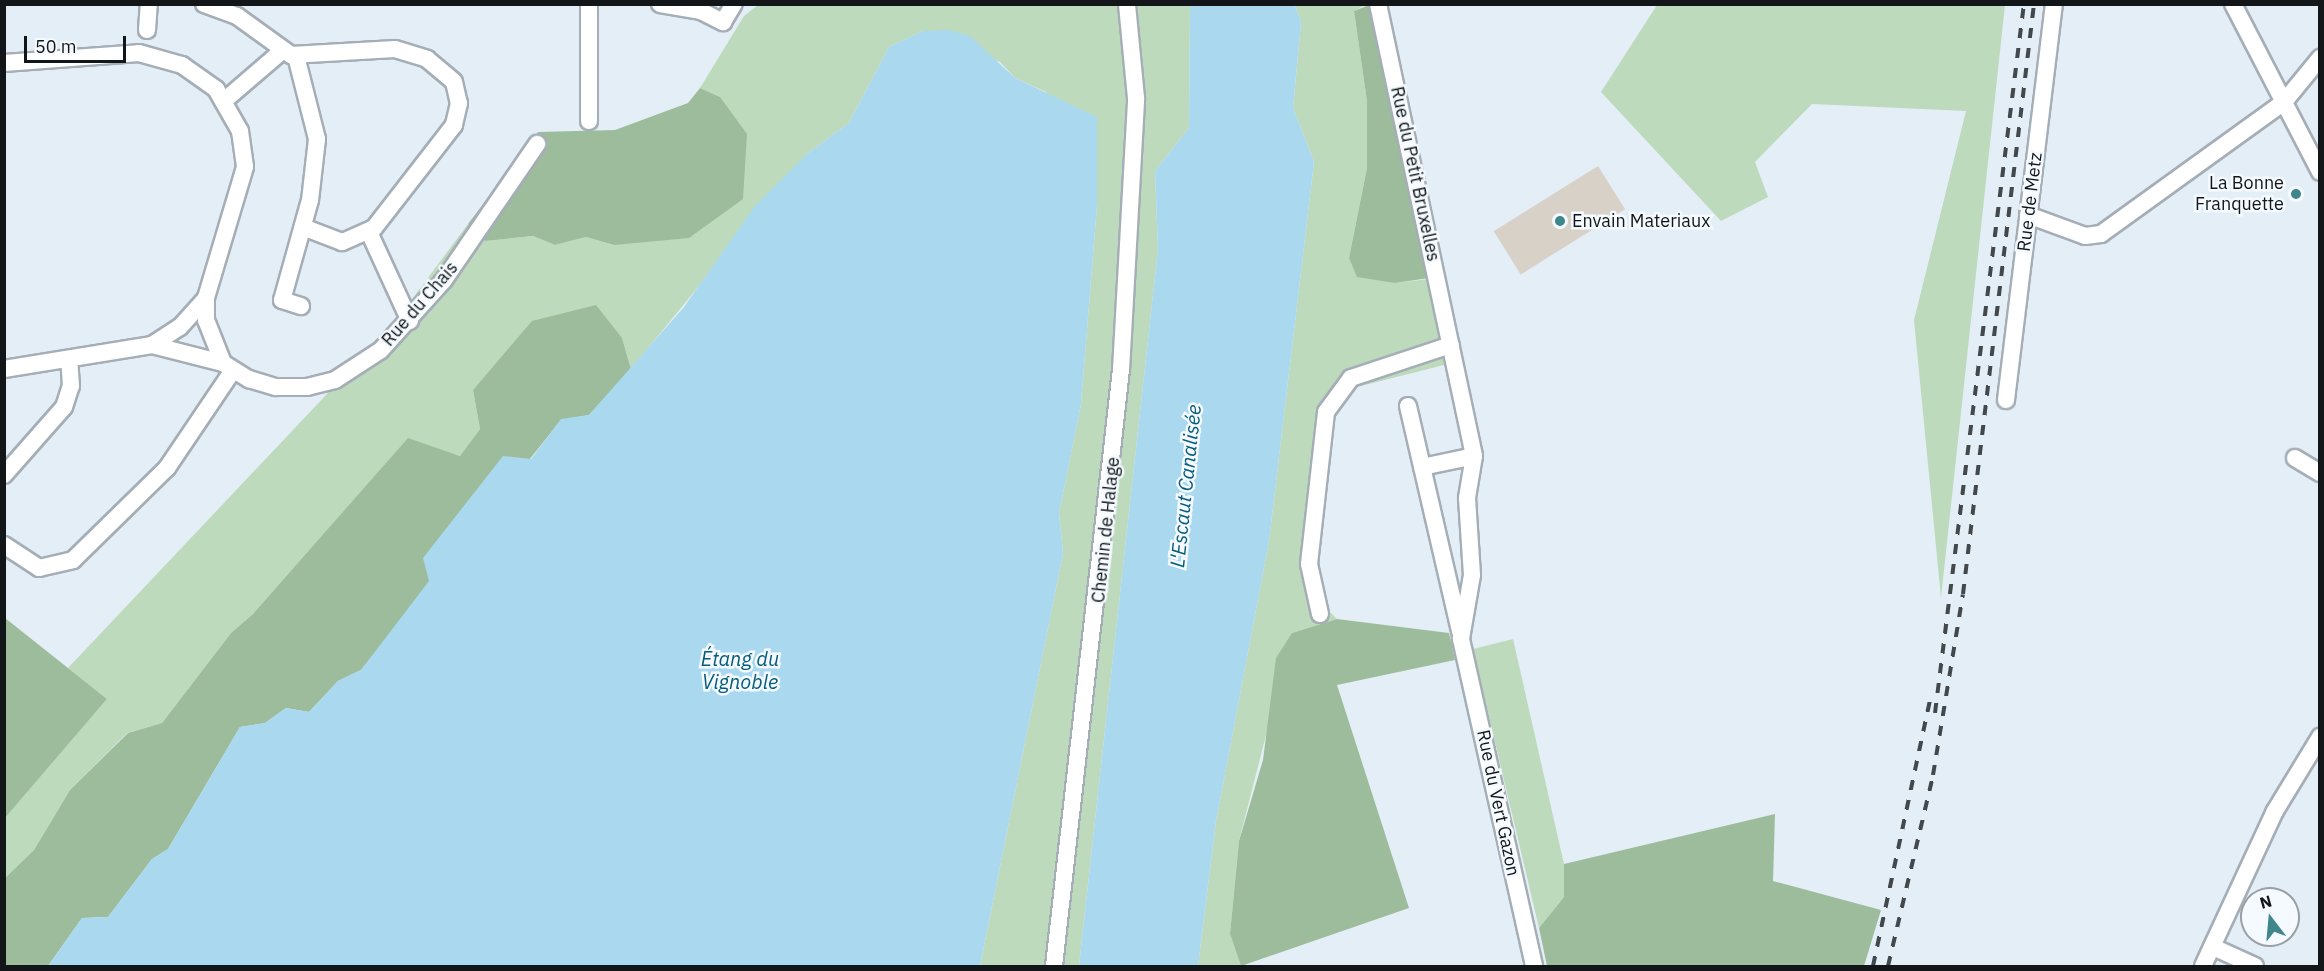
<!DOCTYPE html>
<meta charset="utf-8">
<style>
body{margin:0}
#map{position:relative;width:2324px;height:971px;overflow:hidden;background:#e4eef6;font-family:"IBM Plex Sans",sans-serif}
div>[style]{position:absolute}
.green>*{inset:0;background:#bedabc}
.forest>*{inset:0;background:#9dbc9b}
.water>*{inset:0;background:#aad8ef}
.building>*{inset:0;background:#d7d1c7;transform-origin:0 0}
.roads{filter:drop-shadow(2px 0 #a5aeb6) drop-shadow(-2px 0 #a5aeb6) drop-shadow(0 2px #a5aeb6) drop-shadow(0 -2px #a5aeb6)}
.minor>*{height:16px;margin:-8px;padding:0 8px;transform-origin:8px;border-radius:8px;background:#fff}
.rail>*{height:4px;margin-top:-2px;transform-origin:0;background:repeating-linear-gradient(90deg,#42484b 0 10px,transparent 0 20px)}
.dots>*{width:16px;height:16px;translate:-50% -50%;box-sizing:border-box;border:3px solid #f4faff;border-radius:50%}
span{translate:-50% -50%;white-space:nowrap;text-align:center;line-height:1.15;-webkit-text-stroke:5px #f4faff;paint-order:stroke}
.street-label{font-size:18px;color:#121618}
.poi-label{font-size:18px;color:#121618}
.right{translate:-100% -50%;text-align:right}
.left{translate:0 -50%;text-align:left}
.water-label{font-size:20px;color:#055c7b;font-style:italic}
.frame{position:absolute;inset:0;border:6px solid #121618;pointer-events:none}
.north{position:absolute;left:2240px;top:887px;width:60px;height:60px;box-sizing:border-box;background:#f4faff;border:2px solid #9a9fa3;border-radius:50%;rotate:344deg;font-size:16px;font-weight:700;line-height:24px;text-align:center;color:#121618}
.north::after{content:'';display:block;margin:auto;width:21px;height:27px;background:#3e868a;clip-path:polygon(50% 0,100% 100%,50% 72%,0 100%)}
.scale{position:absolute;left:24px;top:36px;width:102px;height:27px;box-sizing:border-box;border:3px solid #121618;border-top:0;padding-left:8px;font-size:18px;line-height:21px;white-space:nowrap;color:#121618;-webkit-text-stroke:4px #f4faff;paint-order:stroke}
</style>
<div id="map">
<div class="green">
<i style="clip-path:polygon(758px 5px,1190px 5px,1189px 128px,1155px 171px,1158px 249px,1079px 966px,980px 966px,1063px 553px,1059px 513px,1081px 404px,1097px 205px,1046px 92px,1015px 78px,1000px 62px,923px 31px,889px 47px,849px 123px,807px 154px,631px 369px,622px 338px,501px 359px,473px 390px,480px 429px,460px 456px,408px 439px,253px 614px,231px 633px,162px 723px,127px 733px,70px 790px,34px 850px,5px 878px,5px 818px,107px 699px,68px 668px,395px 322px,468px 224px,485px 241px,533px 236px,555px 245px,586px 237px,614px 245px,720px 97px,700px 88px,744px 16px)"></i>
<i style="clip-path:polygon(1295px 5px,1365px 5px,1354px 11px,1367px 101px,1367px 168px,1349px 258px,1395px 283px,1429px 279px,1448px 364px,1353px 388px,1329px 428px,1315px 559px,1325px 607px,1337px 619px,1292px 633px,1239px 841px,1230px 934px,1241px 966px,1198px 966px,1216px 821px,1269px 541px,1314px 162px,1293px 108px,1301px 22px)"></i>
<i style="clip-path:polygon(1657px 5px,2005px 5px,1941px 598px,1914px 320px,1966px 111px,1812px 104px,1755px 162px,1768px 197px,1721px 221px,1601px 92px)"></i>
<i style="clip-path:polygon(1513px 639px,1564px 864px,1564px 897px,1539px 928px,1473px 649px)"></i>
</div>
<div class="forest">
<i style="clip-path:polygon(1369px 5px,1399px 137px,1429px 278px,1395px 283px,1357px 277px,1349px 258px,1367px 168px,1367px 101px,1354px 11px)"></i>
<i style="clip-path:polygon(700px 88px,720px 97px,747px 134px,743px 199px,689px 238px,614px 245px,586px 237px,555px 245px,533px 236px,485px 241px,468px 224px,538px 132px,615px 130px,688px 103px)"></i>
<i style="clip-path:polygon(596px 305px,622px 338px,631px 369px,589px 415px,561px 420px,361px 670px,338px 681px,309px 712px,286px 708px,265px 723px,240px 727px,168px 849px,152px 859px,108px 917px,82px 918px,48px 966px,5px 966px,5px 878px,34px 850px,70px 790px,128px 733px,162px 723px,231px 633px,253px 614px,408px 438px,460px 456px,480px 429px,473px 390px,532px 321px)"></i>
<i style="clip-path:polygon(5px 618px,107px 699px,5px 818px)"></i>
<i style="clip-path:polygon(1337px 619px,1449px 633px,1455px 660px,1337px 685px,1409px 908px,1241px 966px,1230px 934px,1239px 841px,1263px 760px,1276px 658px,1292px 633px)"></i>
<i style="clip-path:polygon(1775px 814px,1773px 881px,1881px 910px,1864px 966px,1547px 966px,1539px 928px,1564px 897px,1564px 864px)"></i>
</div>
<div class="water">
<i style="clip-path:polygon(1190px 5px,1295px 5px,1301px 22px,1293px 108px,1314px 162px,1269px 541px,1216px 821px,1198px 966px,1079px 966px,1158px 249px,1155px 171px,1189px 128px)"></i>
<i style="clip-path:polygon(949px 30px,970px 36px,1015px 78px,1097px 117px,1097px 205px,1081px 404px,1059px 513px,1063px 553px,980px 966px,48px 966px,82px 918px,108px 917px,152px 859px,168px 849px,240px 727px,265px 723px,286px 708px,309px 712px,338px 681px,361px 670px,429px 581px,423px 558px,503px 456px,531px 459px,561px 419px,589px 415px,684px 307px,755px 206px,807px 154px,849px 123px,889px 47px,923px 31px)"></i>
</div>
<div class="building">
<i style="left:1598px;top:166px;width:51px;height:123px;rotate:58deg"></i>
</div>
<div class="roads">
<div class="minor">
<i style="left:204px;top:4px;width:35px;rotate:20deg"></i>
<i style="left:237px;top:16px;width:67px;rotate:35.8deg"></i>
<i style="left:291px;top:55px;width:104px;rotate:-3.3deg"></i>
<i style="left:395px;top:49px;width:34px;rotate:17deg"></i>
<i style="left:427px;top:59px;width:35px;rotate:40deg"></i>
<i style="left:454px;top:82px;width:22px;rotate:77deg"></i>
<i style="left:459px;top:103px;width:23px;rotate:103deg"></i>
<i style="left:454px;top:125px;width:130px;rotate:127.8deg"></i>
<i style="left:374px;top:228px;width:35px;rotate:156deg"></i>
<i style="left:342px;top:242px;width:42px;rotate:-159deg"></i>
<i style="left:660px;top:4px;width:42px;rotate:9.7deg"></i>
<i style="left:701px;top:11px;width:25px;rotate:27deg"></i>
<i style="left:723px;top:22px;width:21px;rotate:-59deg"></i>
<i style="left:1378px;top:4px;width:462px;rotate:78deg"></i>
<i style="left:1474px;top:456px;width:43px;rotate:99.5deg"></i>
<i style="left:1467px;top:498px;width:77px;rotate:86.3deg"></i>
<i style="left:1472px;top:575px;width:65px;rotate:99.8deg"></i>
<i style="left:1461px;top:639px;width:335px;rotate:77.4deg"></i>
<i style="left:2233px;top:4px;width:189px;rotate:62.6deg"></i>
<i style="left:147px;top:30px;width:26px;rotate:-86deg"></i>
<i style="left:296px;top:56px;width:86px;rotate:75.8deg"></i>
<i style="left:317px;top:139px;width:61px;rotate:96.5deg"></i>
<i style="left:310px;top:200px;width:104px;rotate:105.6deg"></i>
<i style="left:282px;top:300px;width:20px;rotate:18deg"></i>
<i style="left:4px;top:63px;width:135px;rotate:-4.2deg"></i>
<i style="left:139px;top:53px;width:45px;rotate:15.6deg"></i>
<i style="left:182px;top:65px;width:42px;rotate:35.2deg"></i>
<i style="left:216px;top:89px;width:48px;rotate:60.3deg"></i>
<i style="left:240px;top:131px;width:36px;rotate:82deg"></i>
<i style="left:245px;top:167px;width:137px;rotate:106.6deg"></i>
<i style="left:206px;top:298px;width:22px;rotate:90deg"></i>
<i style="left:206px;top:320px;width:46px;rotate:68.4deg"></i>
<i style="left:223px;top:363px;width:31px;rotate:32deg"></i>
<i style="left:249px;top:379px;width:28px;rotate:17deg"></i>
<i style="left:276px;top:387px;width:31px"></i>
<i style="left:307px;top:387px;width:29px;rotate:-14deg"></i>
<i style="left:335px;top:380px;width:55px;rotate:-33.1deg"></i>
<i style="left:381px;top:350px;width:94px;rotate:-48deg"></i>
<i style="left:444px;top:280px;width:165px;rotate:-55.6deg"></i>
<i style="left:225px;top:100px;width:75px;rotate:-40.7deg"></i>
<i style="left:589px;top:121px;width:117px;rotate:-90deg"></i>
<i style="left:2028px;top:215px;width:61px;rotate:20.2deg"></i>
<i style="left:2085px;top:236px;width:16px;rotate:-7deg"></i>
<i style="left:2101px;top:234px;width:226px;rotate:-35.8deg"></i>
<i style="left:2284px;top:102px;width:57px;rotate:-50.7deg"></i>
<i style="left:369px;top:232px;width:98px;rotate:65.3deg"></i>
<i style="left:152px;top:345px;width:33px;rotate:-33deg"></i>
<i style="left:180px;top:327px;width:39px;rotate:-48deg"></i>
<i style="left:4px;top:369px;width:150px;rotate:-9.2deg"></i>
<i style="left:152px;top:345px;width:73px;rotate:14.2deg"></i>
<i style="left:2006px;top:400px;width:399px;rotate:-83.1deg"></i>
<i style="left:1408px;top:406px;width:232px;rotate:77deg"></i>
<i style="left:2295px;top:458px;width:29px;rotate:31deg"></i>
<i style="left:1422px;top:467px;width:53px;rotate:-11.9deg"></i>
<i style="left:4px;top:475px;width:91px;rotate:-48.6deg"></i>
<i style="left:64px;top:407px;width:22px;rotate:-72deg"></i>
<i style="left:71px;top:386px;width:27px;rotate:-94deg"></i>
<i style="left:4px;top:545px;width:42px;rotate:33.3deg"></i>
<i style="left:39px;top:568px;width:35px;rotate:-13deg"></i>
<i style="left:73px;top:560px;width:132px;rotate:-44.4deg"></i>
<i style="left:167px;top:468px;width:118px;rotate:-56deg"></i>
<i style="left:1320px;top:614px;width:51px;rotate:-102.4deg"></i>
<i style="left:1309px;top:564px;width:153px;rotate:-83.6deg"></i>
<i style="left:1326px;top:412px;width:42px;rotate:-53.7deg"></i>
<i style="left:1351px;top:378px;width:105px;rotate:-18.3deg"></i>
<i style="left:2213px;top:947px;width:46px;rotate:24.3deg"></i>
<i style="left:1054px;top:966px;width:600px;rotate:-83.59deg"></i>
<i style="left:1121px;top:370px;width:272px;rotate:-86.8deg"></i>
<i style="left:1136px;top:98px;width:94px;rotate:-95.5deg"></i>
<i style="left:2203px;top:966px;width:171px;rotate:-65.1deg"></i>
<i style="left:2275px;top:811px;width:87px;rotate:-58.7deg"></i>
</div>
</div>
<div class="rail">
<i style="left:1935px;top:713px;width:715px;rotate:-82.85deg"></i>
<i style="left:1873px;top:966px;width:272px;rotate:-77.9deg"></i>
<i style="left:1888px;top:966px;width:196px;rotate:-76.7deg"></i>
<i style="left:1933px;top:775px;width:183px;rotate:-80.6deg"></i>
<i style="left:1963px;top:594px;width:594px;rotate:-83.14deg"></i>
</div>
<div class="dots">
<i style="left:2296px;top:194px;background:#3e868a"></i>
<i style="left:1560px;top:221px;background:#3e868a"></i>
</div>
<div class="street-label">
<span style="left:1415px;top:174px;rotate:78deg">Rue du Petit Bruxelles</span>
<span style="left:2030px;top:202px;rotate:-83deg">Rue de Metz</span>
<span style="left:420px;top:304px;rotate:-49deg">Rue du Chais</span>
<span style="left:1106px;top:530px;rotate:-84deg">Chemin de Halage</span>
<span style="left:1498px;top:803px;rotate:78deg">Rue du Vert Gazon</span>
</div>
<div class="poi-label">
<span class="right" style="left:2284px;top:194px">La Bonne<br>Franquette</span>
<span class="left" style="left:1572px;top:221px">Envain Materiaux</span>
</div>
<div class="water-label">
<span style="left:1185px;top:486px;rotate:-84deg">L'Escaut Canalisée</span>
<span style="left:740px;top:670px">Étang du<br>Vignoble</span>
</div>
<div class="frame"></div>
<div class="north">N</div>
<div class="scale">50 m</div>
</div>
